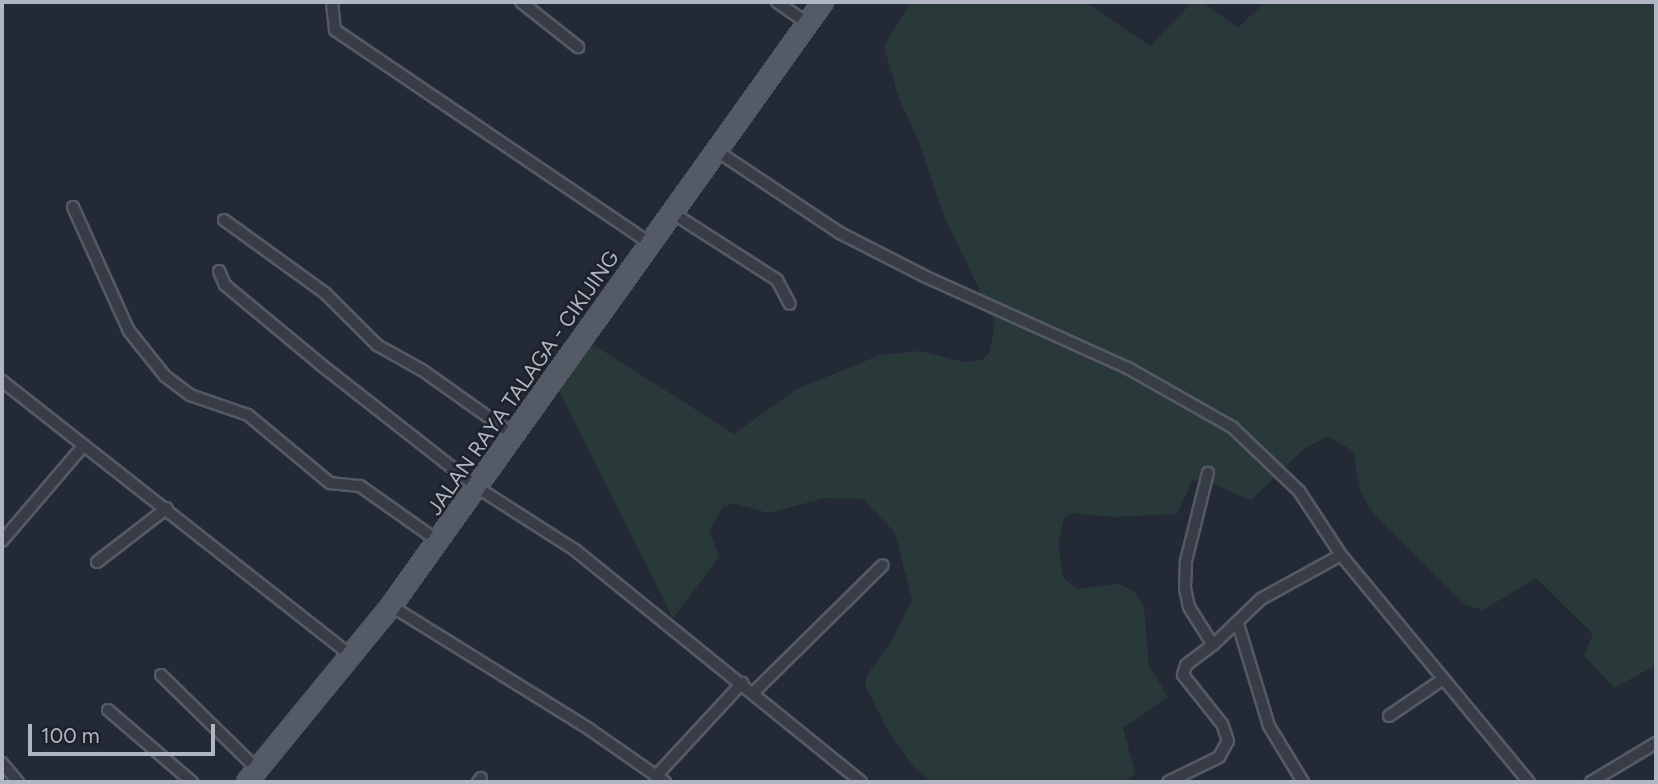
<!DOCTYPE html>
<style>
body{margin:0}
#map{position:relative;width:1658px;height:784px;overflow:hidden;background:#232a35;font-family:Figtree,sans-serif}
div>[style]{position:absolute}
.green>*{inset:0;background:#29393a}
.roads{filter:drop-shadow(2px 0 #545a64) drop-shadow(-2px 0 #545a64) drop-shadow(0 2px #545a64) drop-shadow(0 -2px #545a64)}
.street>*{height:10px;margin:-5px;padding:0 5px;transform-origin:5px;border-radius:5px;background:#373c46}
.primary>*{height:18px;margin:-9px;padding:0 9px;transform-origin:9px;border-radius:9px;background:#555b66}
span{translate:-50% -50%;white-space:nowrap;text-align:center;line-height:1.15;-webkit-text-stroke:5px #1c212b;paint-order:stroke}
.street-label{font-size:21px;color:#b1b7c2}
.frame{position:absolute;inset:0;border:4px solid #b1b7c2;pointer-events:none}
.scale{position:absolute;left:28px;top:724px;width:187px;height:32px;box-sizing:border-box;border:4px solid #b1b7c2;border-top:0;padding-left:9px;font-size:21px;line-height:24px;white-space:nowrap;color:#b1b7c2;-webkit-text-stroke:5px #1c212b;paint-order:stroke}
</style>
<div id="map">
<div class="green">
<i style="clip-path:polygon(911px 2px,1085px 2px,1150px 46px,1192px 2px,1202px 2px,1238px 28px,1265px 2px,1656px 2px,1656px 665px,1614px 688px,1584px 655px,1593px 634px,1536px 578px,1483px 610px,1466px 605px,1376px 516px,1361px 494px,1353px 451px,1328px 436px,1303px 450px,1251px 500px,1201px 479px,1192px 481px,1177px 514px,1113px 517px,1072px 513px,1064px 518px,1058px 545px,1063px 578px,1078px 589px,1119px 584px,1135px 592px,1144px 608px,1149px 666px,1168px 697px,1123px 728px,1135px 773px,1123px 782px,932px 782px,915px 768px,889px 733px,866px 687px,866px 677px,893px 639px,912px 600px,895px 533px,863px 499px,825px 498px,768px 513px,734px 503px,723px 507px,709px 530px,719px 557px,673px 618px,556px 385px,592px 344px,734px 434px,797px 389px,880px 355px,920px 351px,963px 362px,982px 360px,989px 353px,995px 326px,993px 318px,944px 216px,918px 139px,898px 96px,884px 46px)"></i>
</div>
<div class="roads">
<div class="street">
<i style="left:332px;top:2px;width:28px;rotate:84deg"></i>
<i style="left:335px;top:30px;width:380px;rotate:34.1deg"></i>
<i style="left:521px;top:2px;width:73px;rotate:38.3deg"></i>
<i style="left:777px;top:2px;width:38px;rotate:35deg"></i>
<i style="left:717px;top:151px;width:148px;rotate:33.7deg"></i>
<i style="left:840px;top:233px;width:94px;rotate:27.1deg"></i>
<i style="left:924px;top:276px;width:224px;rotate:24.3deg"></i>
<i style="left:1128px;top:368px;width:120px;rotate:29.6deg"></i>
<i style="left:1232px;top:427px;width:93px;rotate:43.7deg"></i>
<i style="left:1299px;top:491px;width:77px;rotate:56.7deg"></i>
<i style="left:1341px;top:555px;width:295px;rotate:50.4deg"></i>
<i style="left:73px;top:207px;width:136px;rotate:65.7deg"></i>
<i style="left:129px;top:331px;width:58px;rotate:51.3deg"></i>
<i style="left:165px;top:376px;width:31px;rotate:37deg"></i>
<i style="left:190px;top:395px;width:61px;rotate:19deg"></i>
<i style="left:248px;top:415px;width:107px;rotate:39.7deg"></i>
<i style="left:330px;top:483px;width:30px;rotate:6deg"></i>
<i style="left:360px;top:486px;width:95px;rotate:35.2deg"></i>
<i style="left:671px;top:212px;width:126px;rotate:32.7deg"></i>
<i style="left:777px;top:280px;width:27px;rotate:62deg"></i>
<i style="left:224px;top:220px;width:125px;rotate:35.9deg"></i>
<i style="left:325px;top:293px;width:74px;rotate:45deg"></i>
<i style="left:377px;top:345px;width:51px;rotate:29.1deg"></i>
<i style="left:422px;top:370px;width:114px;rotate:35.4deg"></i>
<i style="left:219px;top:271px;width:15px;rotate:67deg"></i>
<i style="left:225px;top:285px;width:124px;rotate:39.7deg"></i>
<i style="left:320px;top:364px;width:201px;rotate:38.1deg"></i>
<i style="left:478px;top:488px;width:115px;rotate:32.6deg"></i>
<i style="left:575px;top:550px;width:368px;rotate:39deg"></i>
<i style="left:2px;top:381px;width:447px;rotate:38.2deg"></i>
<i style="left:2px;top:541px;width:126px;rotate:-49.5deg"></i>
<i style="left:97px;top:562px;width:88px;rotate:-37.6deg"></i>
<i style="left:391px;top:606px;width:233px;rotate:31.8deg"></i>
<i style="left:589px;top:729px;width:93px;rotate:34.9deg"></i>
<i style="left:1238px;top:624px;width:107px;rotate:73.1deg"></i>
<i style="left:1269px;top:726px;width:66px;rotate:58.7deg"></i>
<i style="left:1213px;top:645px;width:66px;rotate:-43.8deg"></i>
<i style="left:1261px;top:599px;width:91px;rotate:-28.8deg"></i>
<i style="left:161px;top:675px;width:134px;rotate:44.4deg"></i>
<i style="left:753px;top:693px;width:182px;rotate:-44.6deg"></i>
<i style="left:108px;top:710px;width:111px;rotate:40.6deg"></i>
<i style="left:1389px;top:716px;width:65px;rotate:-34.4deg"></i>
<i style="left:2px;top:763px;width:25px;rotate:50deg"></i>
<i style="left:656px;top:776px;width:127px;rotate:-47.2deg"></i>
<i style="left:478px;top:782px;width:5px;rotate:-53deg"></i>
<i style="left:1168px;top:782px;width:57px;rotate:-26.1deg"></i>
<i style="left:1219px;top:757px;width:18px;rotate:-61deg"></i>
<i style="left:1228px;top:741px;width:18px;rotate:-109deg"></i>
<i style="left:1222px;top:724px;width:63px;rotate:-128.5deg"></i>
<i style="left:1183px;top:675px;width:10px;rotate:-73deg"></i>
<i style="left:1186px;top:665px;width:34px;rotate:-37deg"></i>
<i style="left:1213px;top:645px;width:45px;rotate:-122.3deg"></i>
<i style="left:1189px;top:607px;width:19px;rotate:-102deg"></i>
<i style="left:1185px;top:588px;width:27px;rotate:-88deg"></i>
<i style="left:1186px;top:561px;width:91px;rotate:-76deg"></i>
<i style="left:1591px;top:782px;width:76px;rotate:-31deg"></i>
</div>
<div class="primary">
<i style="left:247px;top:782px;width:227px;rotate:-50.7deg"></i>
<i style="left:391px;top:606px;width:743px;rotate:-54.43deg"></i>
</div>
</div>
<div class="street-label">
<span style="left:523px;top:383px;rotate:-55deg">JALAN RAYA TALAGA - CIKIJING</span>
</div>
<div class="frame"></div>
<div class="scale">100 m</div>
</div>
